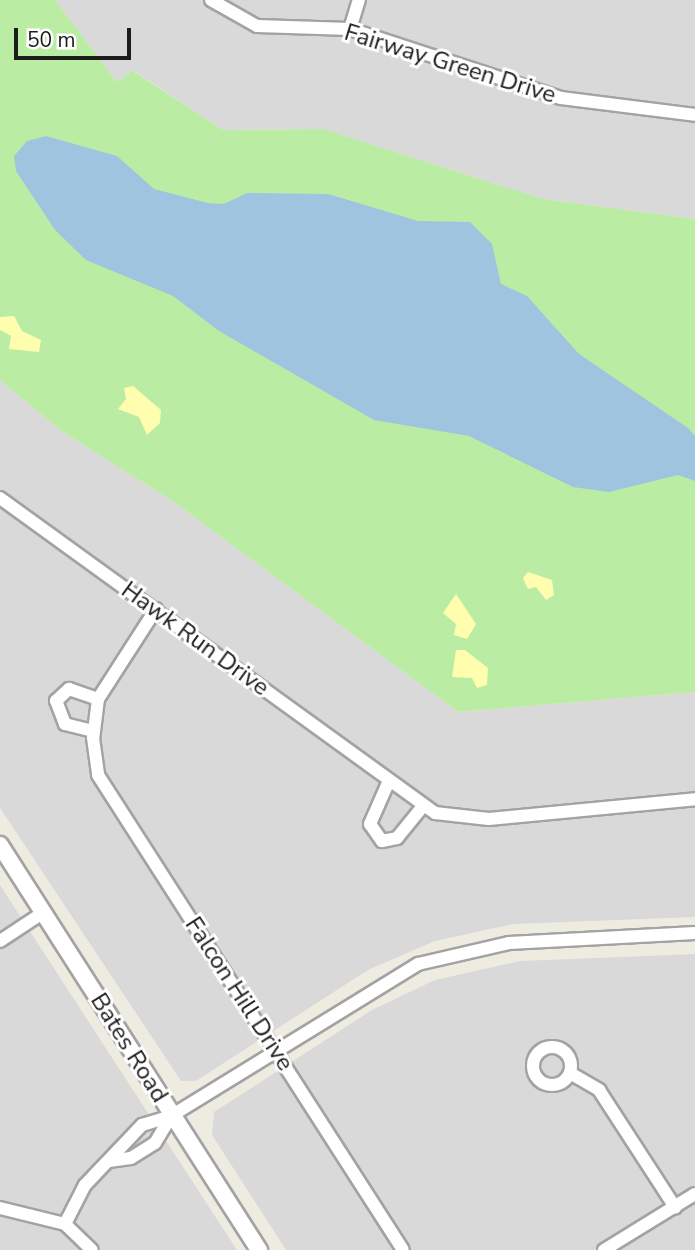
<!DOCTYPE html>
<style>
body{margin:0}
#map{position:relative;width:695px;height:1250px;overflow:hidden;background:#eeece1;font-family:"Nunito Sans",sans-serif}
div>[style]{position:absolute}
.residential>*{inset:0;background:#dad9d9}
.grass>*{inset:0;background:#baeca4}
.sand>*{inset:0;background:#fffeae}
.water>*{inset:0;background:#9fc4df}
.roads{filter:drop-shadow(2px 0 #a3a3a3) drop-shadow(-2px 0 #a3a3a3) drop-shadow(0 2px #a3a3a3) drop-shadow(0 -2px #a3a3a3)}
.minor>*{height:12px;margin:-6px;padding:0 6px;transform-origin:6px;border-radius:6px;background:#fff}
.minor>.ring{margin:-6px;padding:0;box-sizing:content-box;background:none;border:12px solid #fff;border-radius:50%}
.tertiary>*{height:16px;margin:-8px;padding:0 8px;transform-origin:8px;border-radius:8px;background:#fff}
span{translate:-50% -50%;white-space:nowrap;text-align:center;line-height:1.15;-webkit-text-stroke:6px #fff;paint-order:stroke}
.street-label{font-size:24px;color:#1c1c1c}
.scale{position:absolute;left:14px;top:28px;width:117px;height:32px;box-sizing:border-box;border:4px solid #1c1c1c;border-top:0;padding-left:9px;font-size:21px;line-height:24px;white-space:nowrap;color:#1c1c1c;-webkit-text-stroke:5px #fff;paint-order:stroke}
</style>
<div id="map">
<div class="residential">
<i style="clip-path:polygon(55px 0,695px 0,695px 219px,543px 199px,323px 129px,223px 130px,134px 71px,117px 82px)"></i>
<i style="clip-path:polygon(0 380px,60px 430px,174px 502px,458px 712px,695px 692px,695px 917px,514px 924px,435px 941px,368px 970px,196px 1081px,181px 1081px,0 808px)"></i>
<i style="clip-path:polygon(0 885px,83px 1013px,237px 1250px,0 1250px)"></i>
<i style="clip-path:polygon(695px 954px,695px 1250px,286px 1250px,212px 1135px,214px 1112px,372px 1010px,435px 980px,520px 961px)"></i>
</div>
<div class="grass">
<i style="clip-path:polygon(0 0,55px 0,117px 82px,133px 71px,223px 130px,323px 129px,543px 199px,695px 219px,695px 692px,458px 712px,174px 502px,60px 430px,0 380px)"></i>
</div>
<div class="sand">
<i style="clip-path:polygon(14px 316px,22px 331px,41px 340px,39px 352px,9px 349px,11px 336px,0 330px,0 317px)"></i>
<i style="clip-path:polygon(133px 386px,161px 410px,160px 423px,147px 435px,139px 417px,118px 409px,126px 399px,124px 388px)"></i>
<i style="clip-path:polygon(528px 572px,552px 580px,554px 595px,546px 600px,536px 587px,528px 589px,523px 578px)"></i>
<i style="clip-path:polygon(456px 594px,476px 624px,467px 639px,454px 635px,456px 624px,443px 613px)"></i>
<i style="clip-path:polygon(456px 650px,465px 650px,488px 668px,487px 685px,477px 688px,472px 678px,452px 677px)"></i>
</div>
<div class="water">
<i style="clip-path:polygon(46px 136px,117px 156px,154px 189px,208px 203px,224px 204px,247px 193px,328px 194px,418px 221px,470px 222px,492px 244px,501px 284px,527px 296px,579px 354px,688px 428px,695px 436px,695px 481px,678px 475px,609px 492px,573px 487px,469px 436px,374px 420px,219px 331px,173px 296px,86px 260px,55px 230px,16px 171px,14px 156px,27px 141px)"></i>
</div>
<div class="roads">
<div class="minor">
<i style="left:211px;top:0;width:53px;rotate:29.5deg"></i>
<i style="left:257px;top:26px;width:93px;rotate:1.8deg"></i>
<i style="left:350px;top:29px;width:222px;rotate:18.1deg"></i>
<i style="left:561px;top:98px;width:135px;rotate:7.2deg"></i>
<i style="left:350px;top:29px;width:30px;rotate:-73deg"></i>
<i style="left:0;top:498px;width:537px;rotate:35.91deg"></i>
<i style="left:435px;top:813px;width:54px;rotate:6.3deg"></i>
<i style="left:489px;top:819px;width:207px;rotate:-5.5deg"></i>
<i style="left:156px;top:609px;width:107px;rotate:122.8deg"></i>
<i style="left:98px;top:699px;width:39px;rotate:97deg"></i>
<i style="left:93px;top:738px;width:37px;rotate:82deg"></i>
<i style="left:98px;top:775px;width:564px;rotate:57.3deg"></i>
<i style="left:93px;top:731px;width:29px;rotate:-166deg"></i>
<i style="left:65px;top:724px;width:25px;rotate:-111deg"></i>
<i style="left:56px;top:701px;width:18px;rotate:-43deg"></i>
<i style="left:69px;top:689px;width:31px;rotate:19deg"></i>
<i style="left:388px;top:783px;width:45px;rotate:113.7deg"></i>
<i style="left:370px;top:824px;width:21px;rotate:55deg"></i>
<i style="left:382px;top:841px;width:15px;rotate:-11deg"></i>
<i style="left:397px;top:838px;width:41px;rotate:-50.9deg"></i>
<i style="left:0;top:941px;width:53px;rotate:-33.4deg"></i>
<i class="ring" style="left:533px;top:1047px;width:26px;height:26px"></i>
<i style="left:570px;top:1073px;width:34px;rotate:30deg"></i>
<i style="left:599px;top:1090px;width:140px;rotate:57deg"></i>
<i style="left:109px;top:1161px;width:22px;rotate:-8deg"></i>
<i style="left:131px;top:1158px;width:28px;rotate:-32deg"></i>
<i style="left:155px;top:1143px;width:31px;rotate:-59deg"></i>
<i style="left:0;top:1208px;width:67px;rotate:13.8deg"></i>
<i style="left:65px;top:1224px;width:37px;rotate:44deg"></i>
<i style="left:65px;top:1224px;width:44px;rotate:-62.9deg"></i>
<i style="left:85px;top:1185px;width:83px;rotate:-46.5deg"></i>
<i style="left:142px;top:1125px;width:30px;rotate:-17deg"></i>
<i style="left:171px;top:1116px;width:290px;rotate:-31.6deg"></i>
<i style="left:418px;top:964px;width:93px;rotate:-13deg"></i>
<i style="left:509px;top:943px;width:186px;rotate:-3.1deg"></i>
<i style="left:604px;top:1250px;width:107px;rotate:-31.6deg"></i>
</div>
<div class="tertiary">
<i style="left:0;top:845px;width:481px;rotate:57.4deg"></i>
</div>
</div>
<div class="street-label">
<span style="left:450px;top:64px;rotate:17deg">Fairway Green Drive</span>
<span style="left:195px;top:639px;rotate:36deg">Hawk Run Drive</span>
<span style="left:239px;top:994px;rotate:57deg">Falcon Hill Drive</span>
<span style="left:129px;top:1048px;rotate:58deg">Bates Road</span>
</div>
<div class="scale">50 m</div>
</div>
